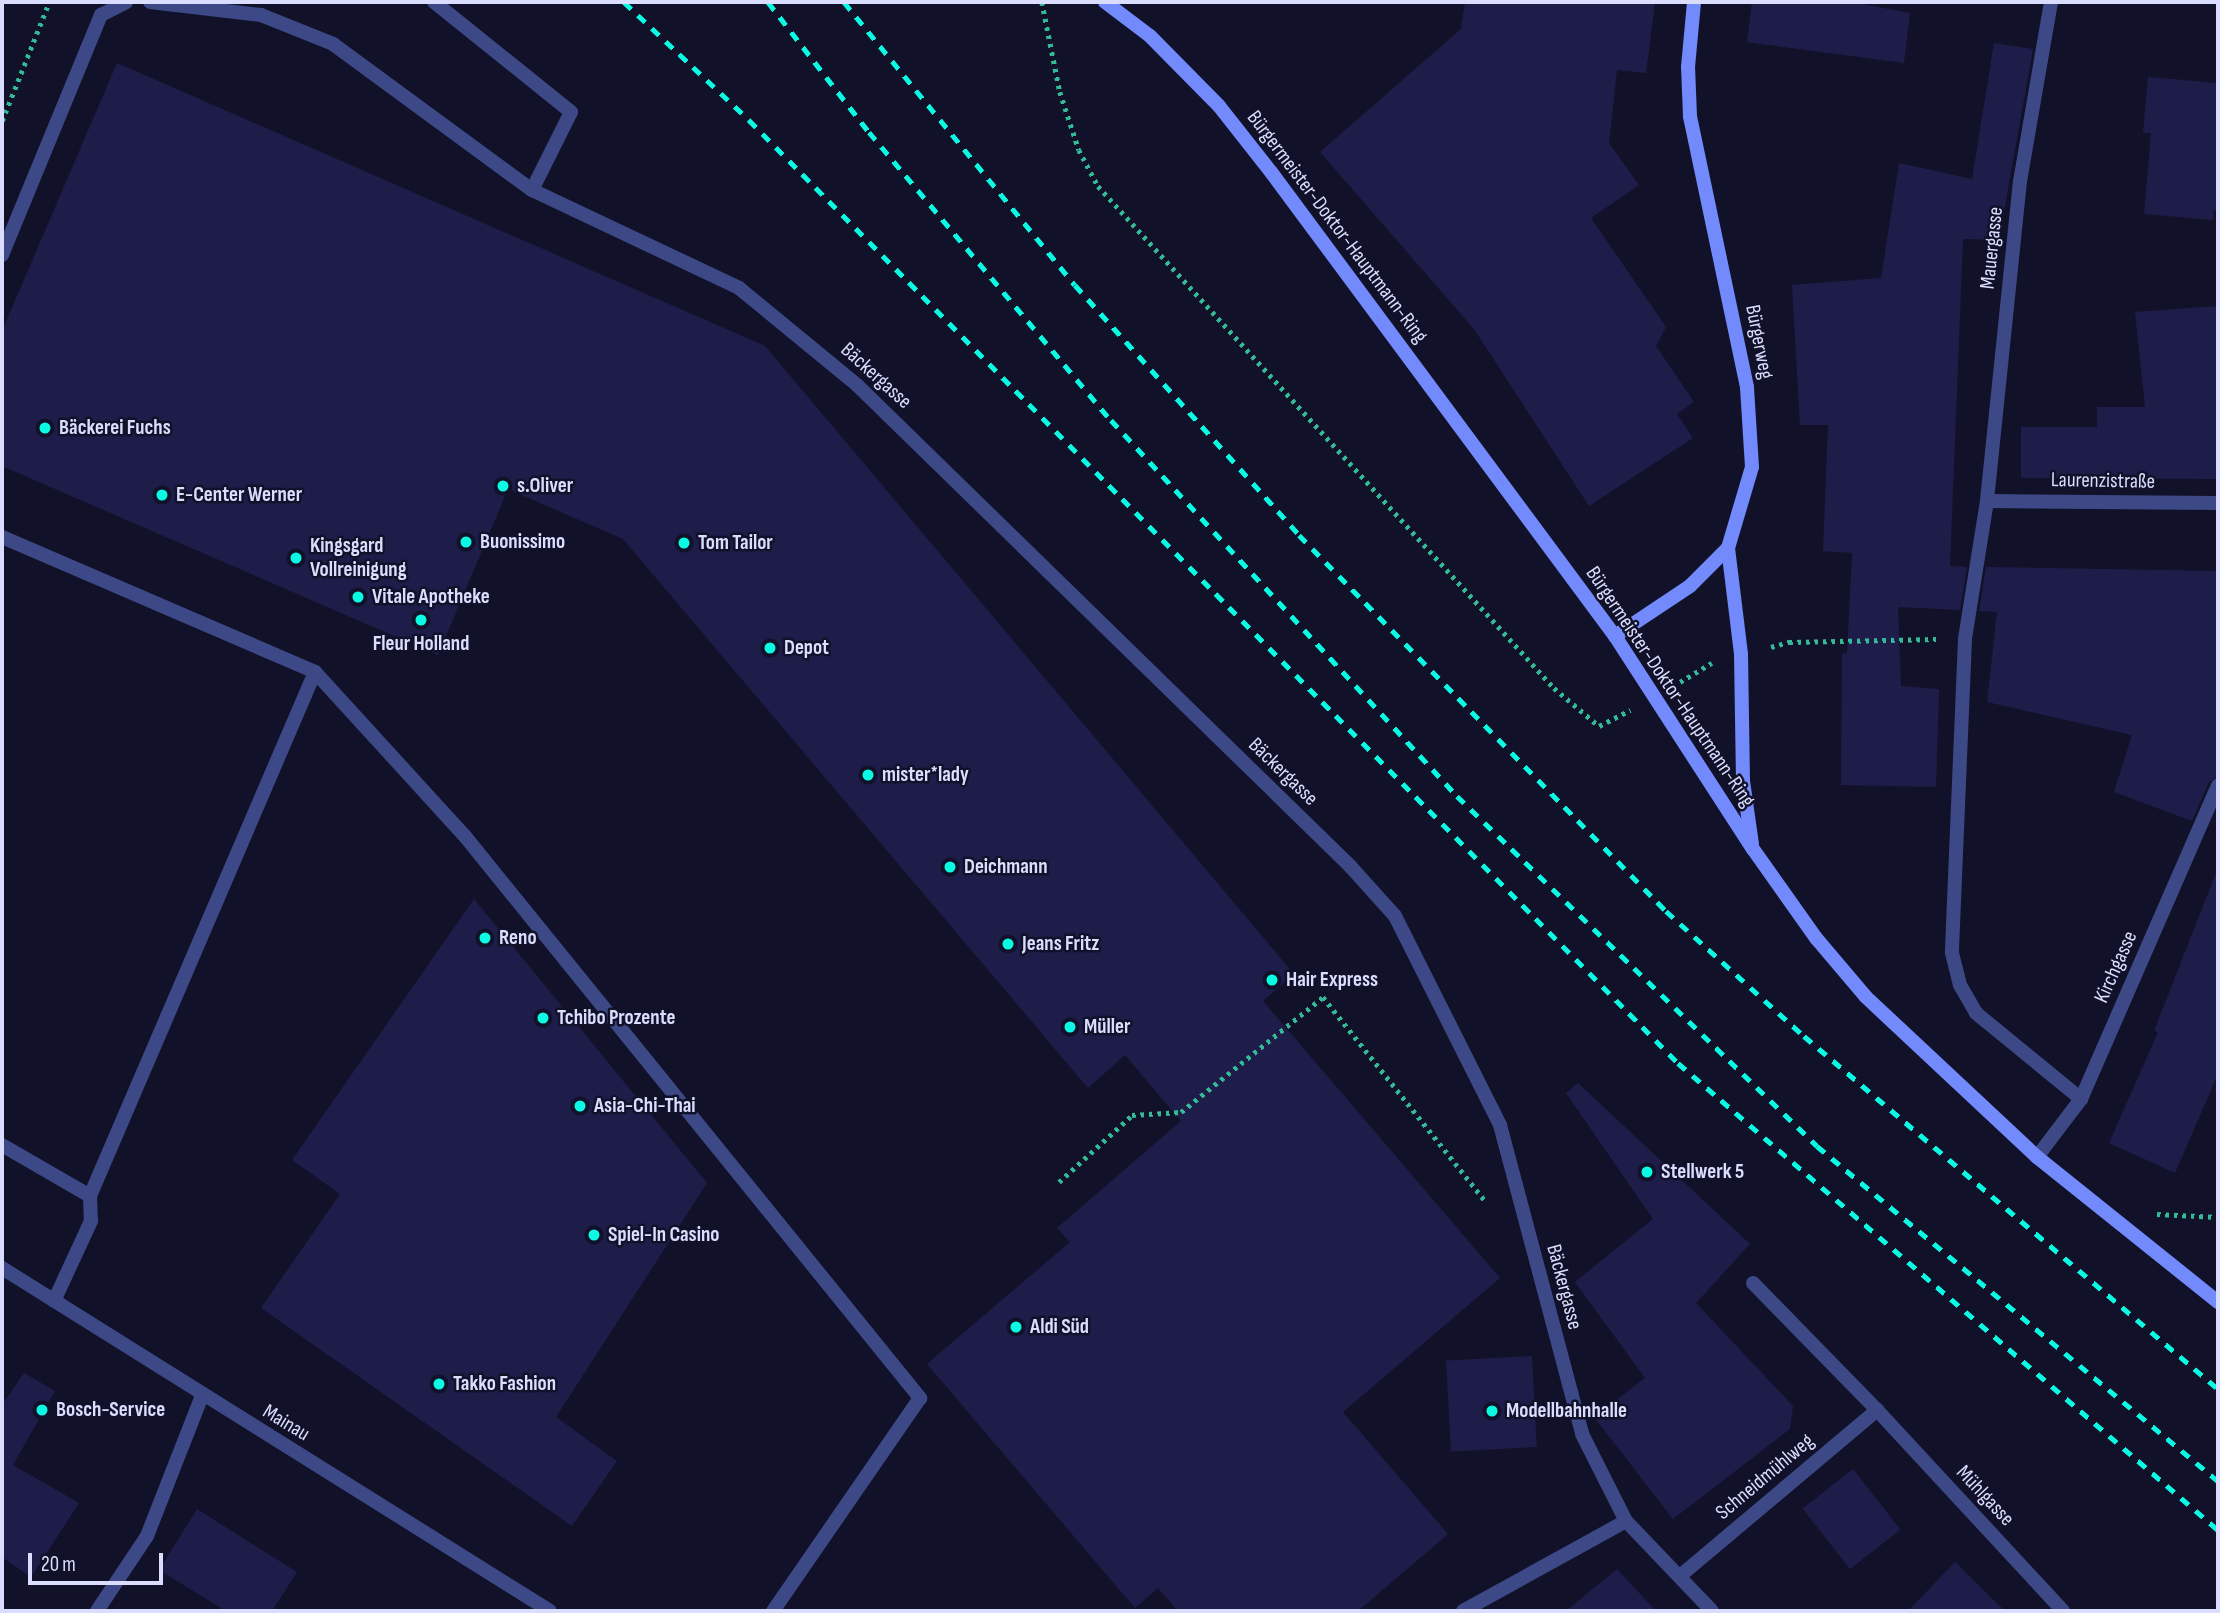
<!DOCTYPE html>
<meta charset="utf-8">
<style>
body{margin:0}
#map{position:relative;width:2220px;height:1613px;overflow:hidden;background:#111229;font-family:"Sofia Sans Condensed",sans-serif}
div>[style]{position:absolute}
.building>*{inset:0;background:#1e1d4a;transform-origin:0 0}
.path>*{height:4.5px;margin-top:-2.25px;transform-origin:0;background:repeating-linear-gradient(90deg,#33ba97 0 3.5px,transparent 0 8.5px)}
.lane>*{height:14px;margin:-7px;padding:0 7px;transform-origin:7px;border-radius:7px;background:#3d4987}
.street>*{height:14px;margin:-7px;padding:0 7px;transform-origin:7px;border-radius:7px;background:#3d4987}
.secondary>*{height:14px;margin:-7px;padding:0 7px;transform-origin:7px;border-radius:7px;background:#738afc}
.rail>*{height:5px;margin-top:-2.5px;transform-origin:0;background:repeating-linear-gradient(90deg,#0afae4 0 10px,transparent 0 19px)}
.dots>*{width:19px;height:19px;translate:-50% -50%;box-sizing:border-box;border:4px solid #111229;border-radius:50%}
span{translate:-50% -50%;white-space:nowrap;text-align:center;line-height:1.15;-webkit-text-stroke:5px #111229;paint-order:stroke}
.street-label{font-size:21px;color:#daddfe}
.poi-label{font-size:21px;color:#daddfe;font-weight:700}
.left{translate:0 -50%;text-align:left}
.frame{position:absolute;inset:0;border:4px solid #daddfe;pointer-events:none}
.scale{position:absolute;left:28px;top:1553px;width:135px;height:32px;box-sizing:border-box;border:4px solid #daddfe;border-top:0;padding-left:9px;font-size:21px;line-height:24px;white-space:nowrap;color:#daddfe;-webkit-text-stroke:5px #111229;paint-order:stroke}
</style>
<div id="map">
<div class="building">
<i style="clip-path:polygon(1465px 2px,1655px 2px,1646px 73px,1617px 70px,1609px 143px,1639px 185px,1591px 218px,1666px 327px,1656px 346px,1694px 402px,1677px 414px,1693px 438px,1589px 506px,1474px 329px,1320px 152px,1461px 29px)"></i>
<i style="clip-path:polygon(1752px 2px,1852px 2px,1910px 13px,1904px 63px,1747px 42px)"></i>
<i style="clip-path:polygon(1994px 43px,2033px 49px,1999px 240px,1963px 239px,1950px 566px,1967px 567px,1960px 610px,1898px 607px,1901px 686px,1939px 689px,1936px 787px,1841px 785px,1842px 653px,1847px 654px,1852px 553px,1823px 551px,1828px 425px,1800px 425px,1792px 285px,1881px 278px,1899px 163px,1972px 179px)"></i>
<i style="clip-path:polygon(117px 63px,765px 346px,1294px 974px,1263px 1001px,1500px 1278px,1343px 1412px,1448px 1534px,1358px 1611px,1178px 1611px,1158px 1588px,1135px 1608px,927px 1364px,1070px 1242px,1057px 1228px,1181px 1121px,1125px 1055px,1088px 1088px,623px 539px,508px 489px,438px 655px,2px 466px,2px 331px)"></i>
<i style="clip-path:polygon(2148px 77px,2218px 83px,2218px 211px,2214px 210px,2213px 220px,2144px 214px,2151px 133px,2143px 133px)"></i>
<i style="clip-path:polygon(2218px 306px,2218px 479px,2021px 478px,2021px 427px,2097px 427px,2097px 407px,2145px 407px,2135px 312px)"></i>
<i style="clip-path:polygon(1986px 567px,2218px 571px,2218px 777px,2209px 782px,2192px 821px,2114px 792px,2132px 735px,1987px 702px,1997px 612px,1979px 611px)"></i>
<i style="clip-path:polygon(2216px 873px,2218px 1074px,2175px 1173px,2109px 1143px,2158px 1032px,2154px 1031px)"></i>
<i style="clip-path:polygon(474px 899px,707px 1183px,556px 1417px,617px 1461px,572px 1526px,261px 1308px,340px 1194px,292px 1160px)"></i>
<i style="clip-path:polygon(1578px 1083px,1750px 1244px,1696px 1303px,1793px 1406px,1790px 1429px,1673px 1519px,1594px 1417px,1645px 1378px,1575px 1282px,1653px 1219px,1566px 1093px)"></i>
<i style="left:1532px;top:1356px;width:91px;height:86px;rotate:87deg"></i>
<i style="clip-path:polygon(24px 1373px,55px 1391px,13px 1465px,79px 1503px,31px 1577px,2px 1557px,2px 1405px)"></i>
<i style="left:1853px;top:1469px;width:77px;height:64px;rotate:52deg"></i>
<i style="clip-path:polygon(197px 1509px,297px 1572px,272px 1611px,226px 1611px,159px 1570px)"></i>
<i style="clip-path:polygon(1955px 1562px,2005px 1611px,1908px 1611px)"></i>
<i style="clip-path:polygon(1617px 1569px,1656px 1611px,1566px 1611px)"></i>
</div>
<div class="path">
<i style="left:1042px;top:2px;width:92px;rotate:78.7deg"></i>
<i style="left:1060px;top:92px;width:61px;rotate:71.9deg"></i>
<i style="left:1079px;top:150px;width:41px;rotate:62.2deg"></i>
<i style="left:1098px;top:186px;width:678px;rotate:47.75deg"></i>
<i style="left:1554px;top:688px;width:59px;rotate:40.2deg"></i>
<i style="left:1599px;top:726px;width:35px;rotate:-27deg"></i>
<i style="left:2px;top:121px;width:128px;rotate:-68.4deg"></i>
<i style="left:1771px;top:647px;width:19px;rotate:-16deg"></i>
<i style="left:1789px;top:642px;width:147px;rotate:-1.2deg"></i>
<i style="left:1680px;top:682px;width:37px;rotate:-31deg"></i>
<i style="left:1059px;top:1182px;width:99px;rotate:-42.5deg"></i>
<i style="left:1132px;top:1115px;width:49px;rotate:-3.5deg"></i>
<i style="left:1181px;top:1112px;width:183px;rotate:-39deg"></i>
<i style="left:1323px;top:997px;width:263px;rotate:51.5deg"></i>
<i style="left:2157px;top:1214px;width:61px;rotate:2.8deg"></i>
</div>
<div class="lane">
<i style="left:150px;top:2px;width:112px;rotate:6.7deg"></i>
<i style="left:261px;top:15px;width:78px;rotate:21.9deg"></i>
<i style="left:333px;top:44px;width:247px;rotate:36.3deg"></i>
<i style="left:532px;top:190px;width:87px;rotate:-63.4deg"></i>
<i style="left:571px;top:112px;width:176px;rotate:-141.2deg"></i>
<i style="left:2px;top:255px;width:260px;rotate:-67.6deg"></i>
<i style="left:101px;top:15px;width:28px;rotate:-27deg"></i>
<i style="left:2px;top:537px;width:341px;rotate:23.3deg"></i>
<i style="left:315px;top:672px;width:570px;rotate:113.24deg"></i>
<i style="left:90px;top:1196px;width:25px;rotate:88deg"></i>
<i style="left:91px;top:1221px;width:88px;rotate:114.8deg"></i>
<i style="left:315px;top:672px;width:221px;rotate:47.6deg"></i>
<i style="left:464px;top:835px;width:725px;rotate:50.99deg"></i>
<i style="left:920px;top:1398px;width:259px;rotate:124.6deg"></i>
<i style="left:2px;top:1145px;width:102px;rotate:30.1deg"></i>
<i style="left:1753px;top:1283px;width:177px;rotate:45.7deg"></i>
<i style="left:97px;top:1611px;width:90px;rotate:-56.3deg"></i>
<i style="left:147px;top:1536px;width:150px;rotate:-68.6deg"></i>
</div>
<div class="street">
<i style="left:2051px;top:2px;width:182px;rotate:99.8deg"></i>
<i style="left:2020px;top:181px;width:322px;rotate:95.9deg"></i>
<i style="left:1987px;top:501px;width:140px;rotate:99.1deg"></i>
<i style="left:1965px;top:639px;width:314px;rotate:92.4deg"></i>
<i style="left:1952px;top:953px;width:33px;rotate:76deg"></i>
<i style="left:1960px;top:985px;width:32px;rotate:60deg"></i>
<i style="left:1976px;top:1013px;width:136px;rotate:39.3deg"></i>
<i style="left:532px;top:190px;width:229px;rotate:25.3deg"></i>
<i style="left:739px;top:288px;width:153px;rotate:39.4deg"></i>
<i style="left:857px;top:385px;width:689px;rotate:44.29deg"></i>
<i style="left:1350px;top:866px;width:67px;rotate:48deg"></i>
<i style="left:1395px;top:916px;width:234px;rotate:63.3deg"></i>
<i style="left:1500px;top:1125px;width:320px;rotate:75.1deg"></i>
<i style="left:1582px;top:1434px;width:97px;rotate:63.2deg"></i>
<i style="left:1626px;top:1521px;width:124px;rotate:46.3deg"></i>
<i style="left:1987px;top:501px;width:231px;rotate:0.5deg"></i>
<i style="left:2037px;top:1157px;width:73px;rotate:-52.8deg"></i>
<i style="left:2081px;top:1099px;width:342px;rotate:-66.4deg"></i>
<i style="left:2px;top:1268px;width:646px;rotate:32.04deg"></i>
<i style="left:1680px;top:1576px;width:258px;rotate:-40.1deg"></i>
<i style="left:1877px;top:1410px;width:274px;rotate:47.2deg"></i>
<i style="left:1463px;top:1611px;width:186px;rotate:-28.9deg"></i>
</div>
<div class="secondary">
<i style="left:1105px;top:2px;width:56px;rotate:37.1deg"></i>
<i style="left:1150px;top:36px;width:98px;rotate:45.4deg"></i>
<i style="left:1219px;top:106px;width:84px;rotate:51.8deg"></i>
<i style="left:1271px;top:172px;width:578px;rotate:53.45deg"></i>
<i style="left:1615px;top:636px;width:254px;rotate:57.1deg"></i>
<i style="left:1753px;top:849px;width:109px;rotate:54.7deg"></i>
<i style="left:1816px;top:938px;width:77px;rotate:49.7deg"></i>
<i style="left:1866px;top:997px;width:234px;rotate:43.1deg"></i>
<i style="left:2037px;top:1157px;width:232px;rotate:38.7deg"></i>
<i style="left:1728px;top:548px;width:107px;rotate:83deg"></i>
<i style="left:1741px;top:654px;width:127px;rotate:89.1deg"></i>
<i style="left:1743px;top:781px;width:64px;rotate:81.9deg"></i>
<i style="left:1615px;top:636px;width:90px;rotate:-33.7deg"></i>
<i style="left:1690px;top:586px;width:54px;rotate:-45deg"></i>
<i style="left:1728px;top:548px;width:84px;rotate:-73.5deg"></i>
<i style="left:1752px;top:467px;width:80px;rotate:-93.6deg"></i>
<i style="left:1747px;top:387px;width:277px;rotate:-101.9deg"></i>
<i style="left:1690px;top:116px;width:49px;rotate:-92.3deg"></i>
<i style="left:1688px;top:67px;width:65px;rotate:-84.7deg"></i>
</div>
<div class="rail">
<i style="left:624px;top:2px;width:172px;rotate:43.3deg"></i>
<i style="left:749px;top:120px;width:1324px;rotate:45.43deg"></i>
<i style="left:1678px;top:1063px;width:714px;rotate:40.85deg"></i>
<i style="left:768px;top:2px;width:165px;rotate:52.2deg"></i>
<i style="left:869px;top:132px;width:376px;rotate:50deg"></i>
<i style="left:1111px;top:420px;width:511px;rotate:47.38deg"></i>
<i style="left:1457px;top:796px;width:502px;rotate:44.19deg"></i>
<i style="left:1817px;top:1146px;width:523px;rotate:39.88deg"></i>
<i style="left:844px;top:2px;width:365px;rotate:50.8deg"></i>
<i style="left:1075px;top:285px;width:336px;rotate:48.1deg"></i>
<i style="left:1299px;top:535px;width:525px;rotate:45.69deg"></i>
<i style="left:1666px;top:911px;width:186px;rotate:42.2deg"></i>
<i style="left:1804px;top:1036px;width:544px;rotate:40.45deg"></i>
</div>
<div class="dots">
<i style="left:45px;top:428px;background:#0afae4"></i>
<i style="left:503px;top:486px;background:#0afae4"></i>
<i style="left:162px;top:495px;background:#0afae4"></i>
<i style="left:466px;top:542px;background:#0afae4"></i>
<i style="left:684px;top:543px;background:#0afae4"></i>
<i style="left:296px;top:558px;background:#0afae4"></i>
<i style="left:358px;top:597px;background:#0afae4"></i>
<i style="left:421px;top:620px;background:#0afae4"></i>
<i style="left:770px;top:648px;background:#0afae4"></i>
<i style="left:868px;top:775px;background:#0afae4"></i>
<i style="left:950px;top:867px;background:#0afae4"></i>
<i style="left:485px;top:938px;background:#0afae4"></i>
<i style="left:1008px;top:944px;background:#0afae4"></i>
<i style="left:1272px;top:980px;background:#0afae4"></i>
<i style="left:543px;top:1018px;background:#0afae4"></i>
<i style="left:1070px;top:1027px;background:#0afae4"></i>
<i style="left:580px;top:1106px;background:#0afae4"></i>
<i style="left:1647px;top:1172px;background:#0afae4"></i>
<i style="left:594px;top:1235px;background:#0afae4"></i>
<i style="left:1016px;top:1327px;background:#0afae4"></i>
<i style="left:439px;top:1384px;background:#0afae4"></i>
<i style="left:42px;top:1410px;background:#0afae4"></i>
<i style="left:1492px;top:1411px;background:#0afae4"></i>
</div>
<div class="street-label">
<span style="left:1337px;top:227px;rotate:53deg">Bürgermeister-Doktor-Hauptmann-Ring</span>
<span style="left:1992px;top:248px;rotate:-84deg">Mauergasse</span>
<span style="left:1759px;top:342px;rotate:79deg">Bürgerweg</span>
<span style="left:876px;top:376px;rotate:42deg">Bäckergasse</span>
<span style="left:2103px;top:481px;rotate:1deg">Laurenzistraße</span>
<span style="left:1670px;top:687px;rotate:56deg">Bürgermeister-Doktor-Hauptmann-Ring</span>
<span style="left:1283px;top:772px;rotate:44deg">Bäckergasse</span>
<span style="left:2116px;top:967px;rotate:-66deg">Kirchgasse</span>
<span style="left:1564px;top:1287px;rotate:75deg">Bäckergasse</span>
<span style="left:286px;top:1423px;rotate:31deg">Mainau</span>
<span style="left:1765px;top:1477px;rotate:-40deg">Schneidmühlweg</span>
<span style="left:1985px;top:1496px;rotate:47deg">Mühlgasse</span>
</div>
<div class="poi-label">
<span class="left" style="left:59px;top:428px">Bäckerei Fuchs</span>
<span class="left" style="left:517px;top:486px">s.Oliver</span>
<span class="left" style="left:176px;top:495px">E-Center Werner</span>
<span class="left" style="left:480px;top:542px">Buonissimo</span>
<span class="left" style="left:698px;top:543px">Tom Tailor</span>
<span class="left" style="left:310px;top:558px">Kingsgard<br>Vollreinigung</span>
<span class="left" style="left:372px;top:597px">Vitale Apotheke</span>
<span style="left:421px;top:644px">Fleur Holland</span>
<span class="left" style="left:784px;top:648px">Depot</span>
<span class="left" style="left:882px;top:775px">mister*lady</span>
<span class="left" style="left:964px;top:867px">Deichmann</span>
<span class="left" style="left:499px;top:938px">Reno</span>
<span class="left" style="left:1022px;top:944px">Jeans Fritz</span>
<span class="left" style="left:1286px;top:980px">Hair Express</span>
<span class="left" style="left:557px;top:1018px">Tchibo Prozente</span>
<span class="left" style="left:1084px;top:1027px">Müller</span>
<span class="left" style="left:594px;top:1106px">Asia-Chi-Thai</span>
<span class="left" style="left:1661px;top:1172px">Stellwerk 5</span>
<span class="left" style="left:608px;top:1235px">Spiel-In Casino</span>
<span class="left" style="left:1030px;top:1327px">Aldi Süd</span>
<span class="left" style="left:453px;top:1384px">Takko Fashion</span>
<span class="left" style="left:56px;top:1410px">Bosch-Service</span>
<span class="left" style="left:1506px;top:1411px">Modellbahnhalle</span>
</div>
<div class="frame"></div>
<div class="scale">20 m</div>
</div>
